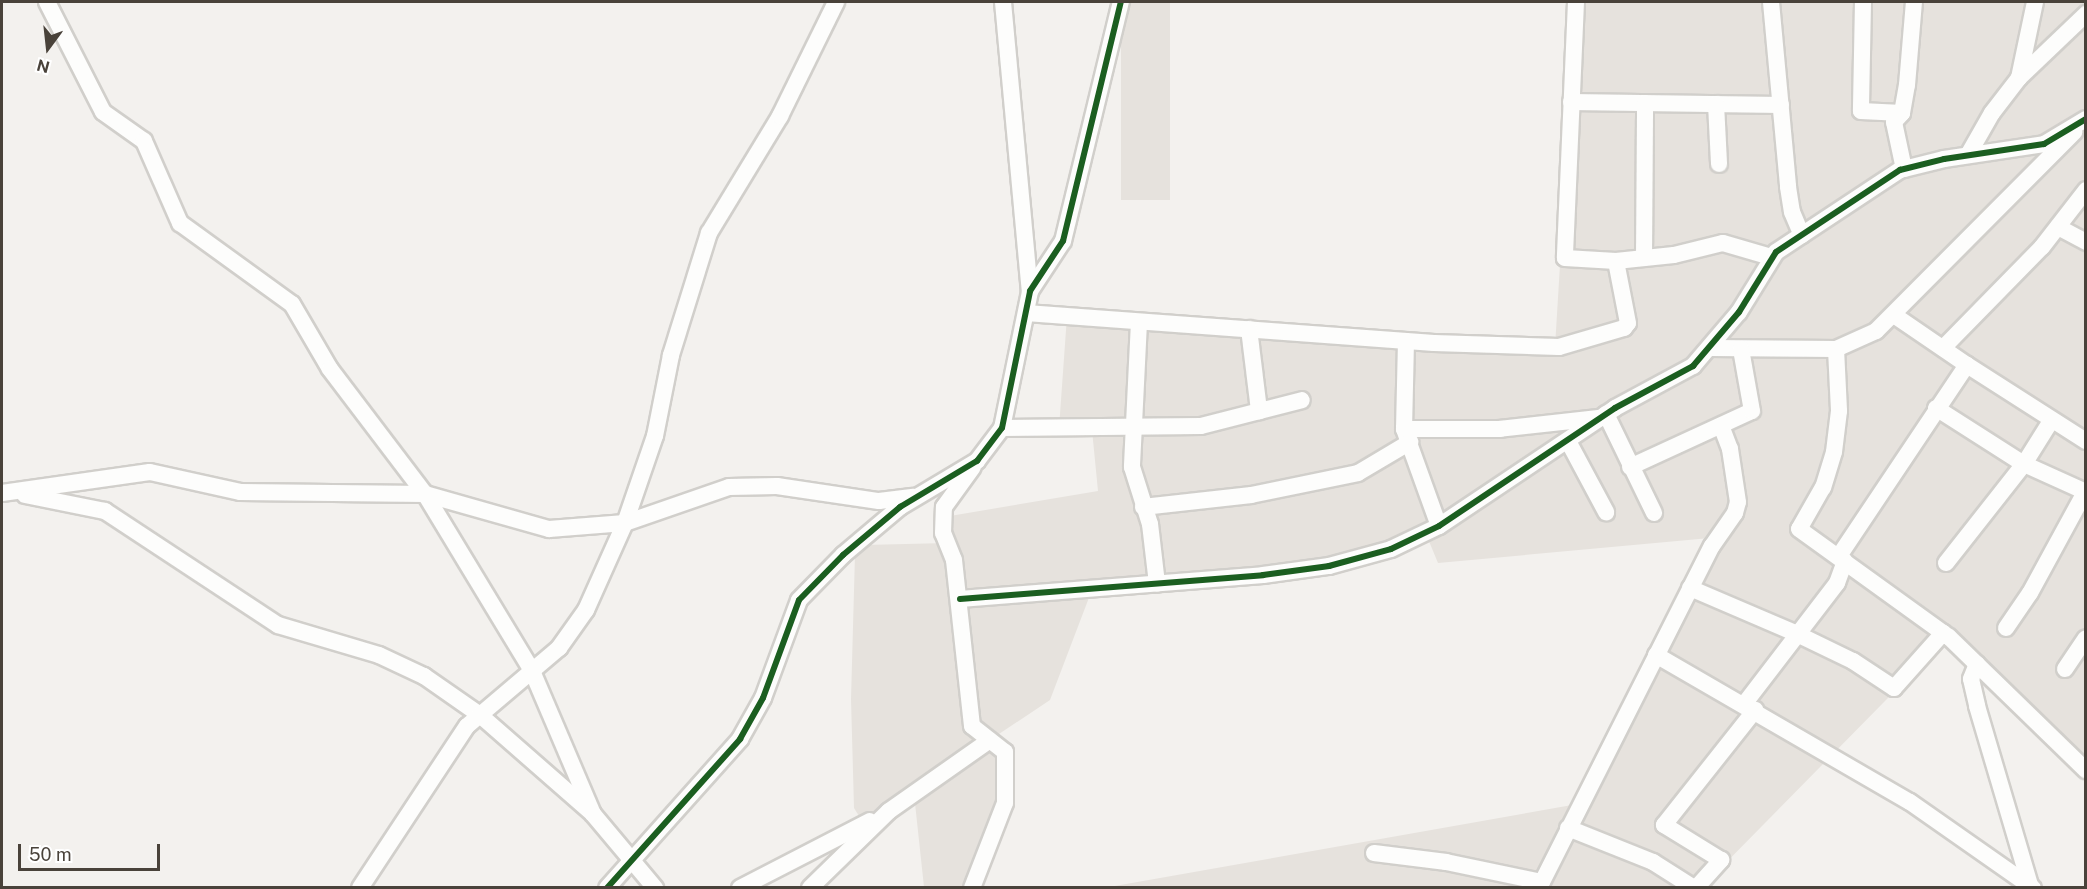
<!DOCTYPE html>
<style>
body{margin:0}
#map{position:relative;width:2087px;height:889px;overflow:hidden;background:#f3f1ee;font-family:"Public Sans",sans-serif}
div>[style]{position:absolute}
.residential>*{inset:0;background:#e6e2dd;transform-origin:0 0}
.roads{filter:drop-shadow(2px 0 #d1cfcb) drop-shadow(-2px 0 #d1cfcb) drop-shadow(0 2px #d1cfcb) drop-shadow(0 -2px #d1cfcb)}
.street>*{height:16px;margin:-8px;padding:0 8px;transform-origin:8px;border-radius:8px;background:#fdfdfc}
.cycleway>*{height:6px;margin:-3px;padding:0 3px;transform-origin:3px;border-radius:3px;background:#1b5e20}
span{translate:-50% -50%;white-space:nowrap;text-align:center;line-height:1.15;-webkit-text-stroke:4.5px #fff;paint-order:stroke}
.frame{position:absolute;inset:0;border:3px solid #49423a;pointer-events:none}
.north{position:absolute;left:18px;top:18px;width:60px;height:60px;-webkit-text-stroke:4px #fff;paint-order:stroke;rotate:195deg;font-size:16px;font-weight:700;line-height:24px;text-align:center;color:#49423a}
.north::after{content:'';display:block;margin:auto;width:21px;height:27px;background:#49423a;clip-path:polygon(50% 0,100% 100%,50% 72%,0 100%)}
.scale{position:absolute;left:18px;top:844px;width:142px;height:27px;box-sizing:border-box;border:3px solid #49423a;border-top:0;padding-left:8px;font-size:18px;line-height:21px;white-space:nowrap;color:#49423a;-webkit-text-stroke:4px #fff;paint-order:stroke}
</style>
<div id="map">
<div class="residential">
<i style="left:1121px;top:2px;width:49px;height:198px"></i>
<i style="clip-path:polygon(1576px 2px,2085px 2px,2085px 770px,1946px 639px,1702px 887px,1109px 887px,1572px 805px,1710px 538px,1438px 563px,1426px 534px,1391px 549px,1090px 595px,1050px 700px,990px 740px,1005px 752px,1005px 803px,972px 887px,924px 887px,914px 794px,864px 824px,854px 808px,851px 699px,855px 554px,864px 545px,947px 543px,944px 517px,1098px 491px,1092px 430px,1059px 428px,1067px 316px,1555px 347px)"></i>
</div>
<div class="roads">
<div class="street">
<i style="left:47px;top:2px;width:123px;rotate:63deg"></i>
<i style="left:103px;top:112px;width:50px;rotate:35.3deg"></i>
<i style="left:144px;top:141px;width:90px;rotate:66.3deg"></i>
<i style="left:180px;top:223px;width:138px;rotate:35.9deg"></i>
<i style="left:292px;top:304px;width:75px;rotate:59.7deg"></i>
<i style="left:330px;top:369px;width:157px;rotate:52.8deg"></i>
<i style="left:425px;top:494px;width:207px;rotate:58.8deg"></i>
<i style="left:532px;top:671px;width:155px;rotate:66.9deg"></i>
<i style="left:1003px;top:2px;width:290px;rotate:84.7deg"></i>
<i style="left:1576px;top:2px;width:256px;rotate:92.5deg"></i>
<i style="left:1565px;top:258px;width:51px;rotate:3.4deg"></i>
<i style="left:1616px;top:261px;width:58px;rotate:-5.9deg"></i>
<i style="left:1674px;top:255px;width:50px;rotate:-13.8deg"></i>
<i style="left:1723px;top:243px;width:50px;rotate:16.3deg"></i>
<i style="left:1771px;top:2px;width:186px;rotate:84.7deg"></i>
<i style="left:1788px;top:187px;width:25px;rotate:81deg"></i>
<i style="left:1792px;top:212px;width:25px;rotate:67deg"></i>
<i style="left:1863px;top:2px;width:109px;rotate:91.1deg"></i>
<i style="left:1861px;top:111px;width:41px;rotate:2.8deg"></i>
<i style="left:2019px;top:78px;width:93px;rotate:-43.7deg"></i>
<i style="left:1571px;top:102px;width:210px;rotate:0.8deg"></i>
<i style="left:1716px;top:104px;width:60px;rotate:87.1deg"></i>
<i style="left:1968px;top:155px;width:48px;rotate:-60.3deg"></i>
<i style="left:1992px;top:113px;width:44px;rotate:-52.4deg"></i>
<i style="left:2019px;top:78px;width:78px;rotate:-78.1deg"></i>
<i style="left:1904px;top:169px;width:48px;rotate:-102deg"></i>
<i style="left:1894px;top:122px;width:12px;rotate:-48deg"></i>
<i style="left:1902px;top:113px;width:28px;rotate:-80deg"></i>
<i style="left:1907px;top:85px;width:83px;rotate:-85.2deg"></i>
<i style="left:2058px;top:227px;width:32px;rotate:28deg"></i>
<i style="left:1644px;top:258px;width:155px;rotate:-89.6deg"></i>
<i style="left:1026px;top:313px;width:409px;rotate:4.2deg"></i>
<i style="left:1434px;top:343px;width:125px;rotate:1.8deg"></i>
<i style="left:1559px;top:347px;width:68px;rotate:-16.3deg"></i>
<i style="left:1624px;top:328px;width:6px;rotate:-51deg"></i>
<i style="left:1628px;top:323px;width:63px;rotate:-101deg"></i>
<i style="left:1139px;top:322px;width:145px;rotate:92.8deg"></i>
<i style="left:1132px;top:467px;width:60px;rotate:72.5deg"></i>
<i style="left:1150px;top:524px;width:60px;rotate:83.3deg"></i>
<i style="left:1249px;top:329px;width:83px;rotate:83deg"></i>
<i style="left:1406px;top:341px;width:88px;rotate:91.3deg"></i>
<i style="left:1404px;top:429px;width:103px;rotate:70.2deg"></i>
<i style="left:1711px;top:348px;width:125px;rotate:0.5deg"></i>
<i style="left:1836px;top:349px;width:44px;rotate:-24.2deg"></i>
<i style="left:1876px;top:331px;width:281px;rotate:-45.1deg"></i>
<i style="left:1943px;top:348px;width:141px;rotate:-45.6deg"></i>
<i style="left:2042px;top:247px;width:72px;rotate:-52.3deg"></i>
<i style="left:1836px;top:349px;width:62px;rotate:87.2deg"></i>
<i style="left:1839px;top:411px;width:41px;rotate:97deg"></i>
<i style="left:1834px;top:452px;width:37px;rotate:107deg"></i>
<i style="left:1823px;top:487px;width:48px;rotate:119.7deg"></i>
<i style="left:1799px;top:529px;width:185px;rotate:35.8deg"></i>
<i style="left:1949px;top:637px;width:191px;rotate:44.2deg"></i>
<i style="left:1967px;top:365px;width:141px;rotate:32.6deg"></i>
<i style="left:1936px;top:408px;width:104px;rotate:32.5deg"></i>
<i style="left:2024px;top:464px;width:68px;rotate:24.3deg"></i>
<i style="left:1606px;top:414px;width:110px;rotate:64.1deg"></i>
<i style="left:1002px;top:428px;width:199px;rotate:-0.6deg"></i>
<i style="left:1201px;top:426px;width:104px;rotate:-14.4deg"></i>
<i style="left:1404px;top:429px;width:95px"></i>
<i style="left:1499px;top:429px;width:100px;rotate:-6.3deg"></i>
<i style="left:1568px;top:441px;width:81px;rotate:61.8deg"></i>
<i style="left:1630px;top:467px;width:134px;rotate:-24.7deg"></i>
<i style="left:1752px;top:411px;width:63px;rotate:-100.1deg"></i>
<i style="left:2px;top:493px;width:149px;rotate:-8.1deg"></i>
<i style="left:150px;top:472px;width:92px;rotate:12.5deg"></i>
<i style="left:240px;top:492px;width:185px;rotate:0.6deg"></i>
<i style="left:425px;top:494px;width:129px;rotate:15.8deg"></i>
<i style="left:549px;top:529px;width:76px;rotate:-4.5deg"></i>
<i style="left:625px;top:523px;width:110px;rotate:-19.1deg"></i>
<i style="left:729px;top:487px;width:48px;rotate:-1.2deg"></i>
<i style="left:777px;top:486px;width:103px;rotate:8.4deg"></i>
<i style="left:879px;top:501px;width:35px;rotate:-7deg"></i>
<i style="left:25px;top:495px;width:82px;rotate:11.3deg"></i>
<i style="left:105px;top:511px;width:207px;rotate:33.4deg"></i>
<i style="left:278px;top:625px;width:105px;rotate:16.5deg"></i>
<i style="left:379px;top:655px;width:50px;rotate:25deg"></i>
<i style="left:424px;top:676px;width:68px;rotate:34.9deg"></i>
<i style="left:480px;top:715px;width:150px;rotate:41.2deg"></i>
<i style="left:593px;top:814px;width:97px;rotate:50deg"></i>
<i style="left:1143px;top:507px;width:109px;rotate:-6.3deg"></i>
<i style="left:1251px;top:495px;width:109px;rotate:-11.6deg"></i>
<i style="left:1358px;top:473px;width:61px;rotate:-30.8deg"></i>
<i style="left:1839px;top:556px;width:230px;rotate:-56.2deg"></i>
<i style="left:1967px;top:365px;width:88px;rotate:-145.6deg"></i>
<i style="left:1946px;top:563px;width:126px;rotate:-51.8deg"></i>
<i style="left:2024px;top:464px;width:51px;rotate:-57.9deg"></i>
<i style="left:1690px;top:588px;width:114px;rotate:23.2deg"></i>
<i style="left:1795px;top:633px;width:64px;rotate:25.8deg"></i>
<i style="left:1853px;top:661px;width:49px;rotate:33.4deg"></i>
<i style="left:1894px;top:688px;width:74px;rotate:-48.3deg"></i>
<i style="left:960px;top:599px;width:304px;rotate:-4.5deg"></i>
<i style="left:1263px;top:575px;width:67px;rotate:-7.8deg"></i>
<i style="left:1329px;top:566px;width:64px;rotate:-15.3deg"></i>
<i style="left:1391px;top:549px;width:53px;rotate:-25.6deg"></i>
<i style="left:1439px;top:526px;width:212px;rotate:-33.8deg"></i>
<i style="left:1615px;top:408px;width:89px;rotate:-28.3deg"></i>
<i style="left:1693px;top:366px;width:71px;rotate:-49.6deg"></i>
<i style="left:1739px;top:312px;width:70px;rotate:-58.3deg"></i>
<i style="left:1776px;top:252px;width:149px;rotate:-33.5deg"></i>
<i style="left:1900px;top:170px;width:45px;rotate:-14deg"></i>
<i style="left:1944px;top:159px;width:101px;rotate:-8.5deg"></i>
<i style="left:2044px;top:144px;width:49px;rotate:-30.8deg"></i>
<i style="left:2006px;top:628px;width:42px;rotate:-55.6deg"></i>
<i style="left:2030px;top:593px;width:115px;rotate:-61.4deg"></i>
<i style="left:1656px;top:655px;width:293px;rotate:30.1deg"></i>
<i style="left:1910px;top:802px;width:150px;rotate:35deg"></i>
<i style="left:1977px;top:664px;width:16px;rotate:112deg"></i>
<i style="left:1971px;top:679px;width:28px;rotate:77deg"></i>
<i style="left:1977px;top:706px;width:190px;rotate:73.5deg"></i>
<i style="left:2065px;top:669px;width:37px;rotate:-56deg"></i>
<i style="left:1745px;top:703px;width:151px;rotate:-52.5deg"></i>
<i style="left:1837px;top:583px;width:23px;rotate:-70deg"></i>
<i style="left:1568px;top:828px;width:92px;rotate:21.8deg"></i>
<i style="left:1653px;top:862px;width:49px;rotate:32.4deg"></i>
<i style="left:1374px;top:853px;width:73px;rotate:7.1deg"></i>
<i style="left:1446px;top:862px;width:98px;rotate:11.8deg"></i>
<i style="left:360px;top:888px;width:194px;rotate:-56.6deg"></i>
<i style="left:467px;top:726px;width:121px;rotate:-40.3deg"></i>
<i style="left:559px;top:648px;width:47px;rotate:-54.6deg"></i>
<i style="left:586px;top:610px;width:95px;rotate:-65.9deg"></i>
<i style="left:625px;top:523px;width:92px;rotate:-71deg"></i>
<i style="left:655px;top:436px;width:83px;rotate:-78.8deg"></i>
<i style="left:671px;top:355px;width:128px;rotate:-72.7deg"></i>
<i style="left:709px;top:233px;width:137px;rotate:-58.7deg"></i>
<i style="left:780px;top:116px;width:127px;rotate:-63.8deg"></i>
<i style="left:607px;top:888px;width:200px;rotate:-48.2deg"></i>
<i style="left:740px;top:739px;width:47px;rotate:-60.7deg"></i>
<i style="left:763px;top:698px;width:104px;rotate:-69.8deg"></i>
<i style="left:799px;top:600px;width:63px;rotate:-45.6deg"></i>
<i style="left:843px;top:555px;width:75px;rotate:-40.1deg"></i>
<i style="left:900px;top:507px;width:90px;rotate:-30.9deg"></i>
<i style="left:977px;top:461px;width:41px;rotate:-52.9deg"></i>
<i style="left:1002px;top:428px;width:140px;rotate:-78.4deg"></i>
<i style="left:1030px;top:291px;width:60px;rotate:-56.6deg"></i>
<i style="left:1063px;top:241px;width:246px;rotate:-76.4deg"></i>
<i style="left:740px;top:888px;width:146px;rotate:-27.3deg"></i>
<i style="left:810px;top:888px;width:110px;rotate:-44.3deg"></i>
<i style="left:889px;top:811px;width:123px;rotate:-35.1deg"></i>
<i style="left:972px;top:888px;width:91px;rotate:-68.8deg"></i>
<i style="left:1005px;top:803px;width:51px;rotate:-90deg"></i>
<i style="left:1005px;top:752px;width:42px;rotate:-141.8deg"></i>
<i style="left:972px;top:726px;width:167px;rotate:-96.2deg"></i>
<i style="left:954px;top:560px;width:29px;rotate:-112deg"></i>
<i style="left:943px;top:533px;width:26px;rotate:-88deg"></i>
<i style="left:944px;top:507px;width:49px;rotate:-54.1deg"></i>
<i style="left:1539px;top:888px;width:383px;rotate:-63.2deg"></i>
<i style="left:1712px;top:546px;width:40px;rotate:-55.1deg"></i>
<i style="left:1735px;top:513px;width:11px;rotate:-75deg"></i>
<i style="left:1738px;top:502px;width:54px;rotate:-98.6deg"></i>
<i style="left:1730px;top:449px;width:25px;rotate:-111deg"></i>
<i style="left:1696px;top:888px;width:38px;rotate:-48deg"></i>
<i style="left:1721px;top:860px;width:67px;rotate:-148.4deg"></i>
<i style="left:1664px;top:825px;width:147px;rotate:-51.6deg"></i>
</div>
</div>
<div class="cycleway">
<i style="left:960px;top:599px;width:304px;rotate:-4.5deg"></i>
<i style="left:1263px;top:575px;width:67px;rotate:-7.8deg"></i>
<i style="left:1329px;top:566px;width:64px;rotate:-15.3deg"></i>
<i style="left:1391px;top:549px;width:53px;rotate:-25.6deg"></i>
<i style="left:1439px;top:526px;width:212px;rotate:-33.8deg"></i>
<i style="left:1615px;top:408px;width:89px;rotate:-28.3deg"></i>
<i style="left:1693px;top:366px;width:71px;rotate:-49.6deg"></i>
<i style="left:1739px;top:312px;width:70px;rotate:-58.3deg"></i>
<i style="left:1776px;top:252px;width:149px;rotate:-33.5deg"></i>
<i style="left:1900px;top:170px;width:45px;rotate:-14deg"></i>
<i style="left:1944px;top:159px;width:101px;rotate:-8.5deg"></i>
<i style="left:2044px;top:144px;width:49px;rotate:-30.8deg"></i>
<i style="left:607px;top:888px;width:200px;rotate:-48.2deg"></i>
<i style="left:740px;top:739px;width:47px;rotate:-60.7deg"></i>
<i style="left:763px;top:698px;width:104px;rotate:-69.8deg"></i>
<i style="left:799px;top:600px;width:63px;rotate:-45.6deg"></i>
<i style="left:843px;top:555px;width:75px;rotate:-40.1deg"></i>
<i style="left:900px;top:507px;width:90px;rotate:-30.9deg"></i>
<i style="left:977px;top:461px;width:41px;rotate:-52.9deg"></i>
<i style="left:1002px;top:428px;width:140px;rotate:-78.4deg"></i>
<i style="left:1030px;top:291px;width:60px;rotate:-56.6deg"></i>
<i style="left:1063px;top:241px;width:246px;rotate:-76.4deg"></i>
</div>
<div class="frame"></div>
<div class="north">N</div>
<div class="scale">50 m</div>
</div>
